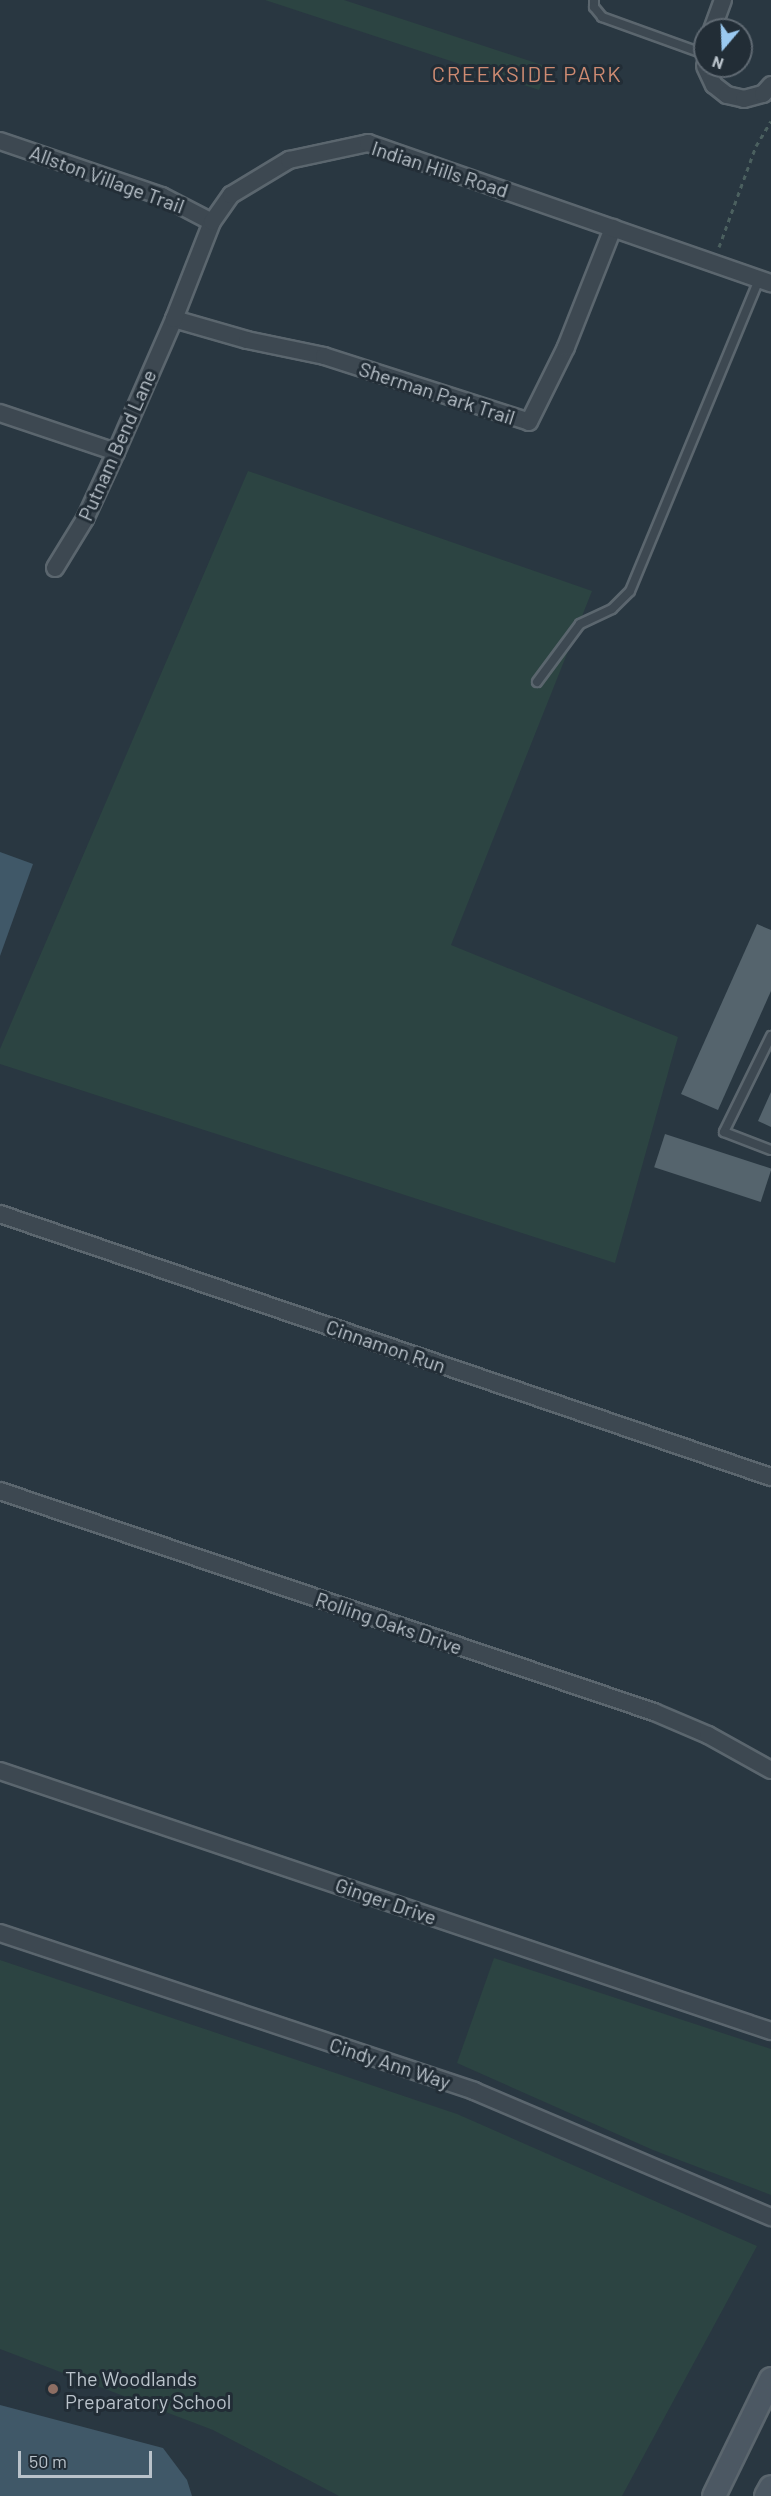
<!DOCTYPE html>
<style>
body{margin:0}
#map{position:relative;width:771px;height:2496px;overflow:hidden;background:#293741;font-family:Barlow,sans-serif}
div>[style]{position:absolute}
.green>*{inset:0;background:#2c4442}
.water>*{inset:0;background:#405868}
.building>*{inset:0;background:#55646d;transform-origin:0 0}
.path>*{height:3px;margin-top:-1.5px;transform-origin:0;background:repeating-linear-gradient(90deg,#4b605f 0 4.5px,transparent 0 9px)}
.roads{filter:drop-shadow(2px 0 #5b666e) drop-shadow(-2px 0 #5b666e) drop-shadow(0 2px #5b666e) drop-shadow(0 -2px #5b666e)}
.service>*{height:8px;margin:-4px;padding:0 4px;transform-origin:4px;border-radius:4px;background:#3d4851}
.minor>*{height:16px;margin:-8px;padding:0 8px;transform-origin:8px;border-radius:8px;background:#3d4851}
.secondary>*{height:22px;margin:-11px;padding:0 11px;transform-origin:11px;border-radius:11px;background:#4c5863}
.dots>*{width:16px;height:16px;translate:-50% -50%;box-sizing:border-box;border:3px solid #222d36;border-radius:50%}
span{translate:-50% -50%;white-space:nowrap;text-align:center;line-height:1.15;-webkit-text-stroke:6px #222d36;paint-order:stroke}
.street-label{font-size:20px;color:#bac3cb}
.poi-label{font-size:20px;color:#bac3cb}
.left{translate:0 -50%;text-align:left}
.quarter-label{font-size:22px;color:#ce8b72;letter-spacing:1.5px}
.north{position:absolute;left:693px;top:18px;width:60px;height:60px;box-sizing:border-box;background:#222d36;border:2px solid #5f6972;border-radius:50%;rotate:199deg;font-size:16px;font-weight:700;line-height:24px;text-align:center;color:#bac3cb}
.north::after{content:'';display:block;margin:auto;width:21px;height:27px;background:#9ac9f0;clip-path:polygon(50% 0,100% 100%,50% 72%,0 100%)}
.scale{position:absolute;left:18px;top:2451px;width:134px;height:27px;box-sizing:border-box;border:3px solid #bac3cb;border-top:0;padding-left:8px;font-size:18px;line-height:21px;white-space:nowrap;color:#bac3cb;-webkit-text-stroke:4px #222d36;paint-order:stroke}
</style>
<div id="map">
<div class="green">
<i style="clip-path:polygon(265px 0,344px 0,548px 67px,539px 90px)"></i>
<i style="clip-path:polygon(248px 471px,592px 591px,451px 945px,678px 1037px,615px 1263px,0 1064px,0 1049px)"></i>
<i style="clip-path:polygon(494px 1958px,771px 2049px,771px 2195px,653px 2150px,457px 2063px)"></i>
<i style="clip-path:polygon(0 1960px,457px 2114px,757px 2246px,622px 2496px,339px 2496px,213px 2430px,0 2349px)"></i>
</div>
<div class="water">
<i style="clip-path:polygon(0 852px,33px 864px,0 956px)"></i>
<i style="clip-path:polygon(0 2405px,163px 2448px,187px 2480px,192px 2496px,0 2496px)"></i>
</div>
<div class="building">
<i style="clip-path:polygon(757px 924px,771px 930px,771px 991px,718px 1110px,681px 1094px)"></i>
<i style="clip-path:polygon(771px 1092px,771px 1127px,758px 1121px)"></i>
<i style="left:665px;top:1134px;width:112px;height:35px;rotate:18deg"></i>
</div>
<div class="path">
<i style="left:719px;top:247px;width:108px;rotate:-69.9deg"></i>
<i style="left:756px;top:146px;width:29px;rotate:-59deg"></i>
</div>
<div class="roads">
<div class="service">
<i style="left:594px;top:0;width:7px;rotate:90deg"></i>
<i style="left:594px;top:7px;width:13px;rotate:51deg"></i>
<i style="left:602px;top:17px;width:109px;rotate:19.9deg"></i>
<i style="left:537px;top:682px;width:72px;rotate:-53.4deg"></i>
<i style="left:580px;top:624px;width:35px;rotate:-25deg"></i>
<i style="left:612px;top:609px;width:25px;rotate:-45deg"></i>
<i style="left:630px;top:591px;width:338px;rotate:-67.5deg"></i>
<i style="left:771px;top:1036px;width:107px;rotate:116.1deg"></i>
<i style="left:724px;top:1132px;width:50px;rotate:21deg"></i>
</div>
<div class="minor">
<i style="left:712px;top:30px;width:32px;rotate:-70deg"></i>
<i style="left:705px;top:66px;width:21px;rotate:65deg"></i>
<i style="left:714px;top:85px;width:16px;rotate:38deg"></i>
<i style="left:727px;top:95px;width:17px;rotate:13deg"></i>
<i style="left:744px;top:99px;width:20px;rotate:-15deg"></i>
<i style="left:763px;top:94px;width:12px;rotate:-48deg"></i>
<i style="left:0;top:141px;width:171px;rotate:18.8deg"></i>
<i style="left:162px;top:196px;width:56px;rotate:27.5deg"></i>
<i style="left:174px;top:319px;width:76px;rotate:16deg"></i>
<i style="left:247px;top:340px;width:79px;rotate:11.7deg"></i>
<i style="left:324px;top:356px;width:215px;rotate:17.8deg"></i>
<i style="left:529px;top:422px;width:84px;rotate:-63.7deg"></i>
<i style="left:566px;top:347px;width:128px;rotate:-68.4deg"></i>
<i style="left:0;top:413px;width:122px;rotate:18.6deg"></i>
<i style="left:55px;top:568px;width:57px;rotate:-58.5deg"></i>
<i style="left:85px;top:519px;width:74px;rotate:-65.2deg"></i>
<i style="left:116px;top:452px;width:145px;rotate:-66.4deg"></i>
<i style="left:174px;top:319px;width:104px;rotate:-68.6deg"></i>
<i style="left:212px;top:222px;width:33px;rotate:-55deg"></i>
<i style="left:231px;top:195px;width:68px;rotate:-31.1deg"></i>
<i style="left:289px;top:160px;width:81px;rotate:-12.1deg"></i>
<i style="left:368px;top:143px;width:427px;rotate:19.2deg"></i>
<i style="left:0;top:1214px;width:815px;rotate:18.84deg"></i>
<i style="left:0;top:1491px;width:690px;rotate:18.67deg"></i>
<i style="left:654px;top:1712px;width:59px;rotate:23.1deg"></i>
<i style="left:708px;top:1735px;width:72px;rotate:29.1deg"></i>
<i style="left:0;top:1771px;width:814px;rotate:18.64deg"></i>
<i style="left:0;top:1933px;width:500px;rotate:18.4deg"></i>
<i style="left:474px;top:2091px;width:323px;rotate:23deg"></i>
</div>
<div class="secondary">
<i style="left:714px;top:2496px;width:130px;rotate:-64deg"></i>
<i style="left:766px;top:2496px;width:10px;rotate:-61deg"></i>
</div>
</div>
<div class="dots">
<i style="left:53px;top:2389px;background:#8d6e63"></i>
</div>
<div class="street-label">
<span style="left:440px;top:169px;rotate:18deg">Indian Hills Road</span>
<span style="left:107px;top:179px;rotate:20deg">Allston Village Trail</span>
<span style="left:437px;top:393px;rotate:18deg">Sherman Park Trail</span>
<span style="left:117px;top:445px;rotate:-66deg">Putnam Bend Lane</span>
<span style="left:386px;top:1346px;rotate:19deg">Cinnamon Run</span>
<span style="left:389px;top:1623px;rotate:19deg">Rolling Oaks Drive</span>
<span style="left:386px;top:1901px;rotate:19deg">Ginger Drive</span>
<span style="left:390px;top:2063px;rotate:18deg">Cindy Ann Way</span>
</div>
<div class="poi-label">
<span class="left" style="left:65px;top:2390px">The Woodlands<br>Preparatory School</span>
</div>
<div class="quarter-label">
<span style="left:527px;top:74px">CREEKSIDE PARK</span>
</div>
<div class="north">N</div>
<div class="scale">50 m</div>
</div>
